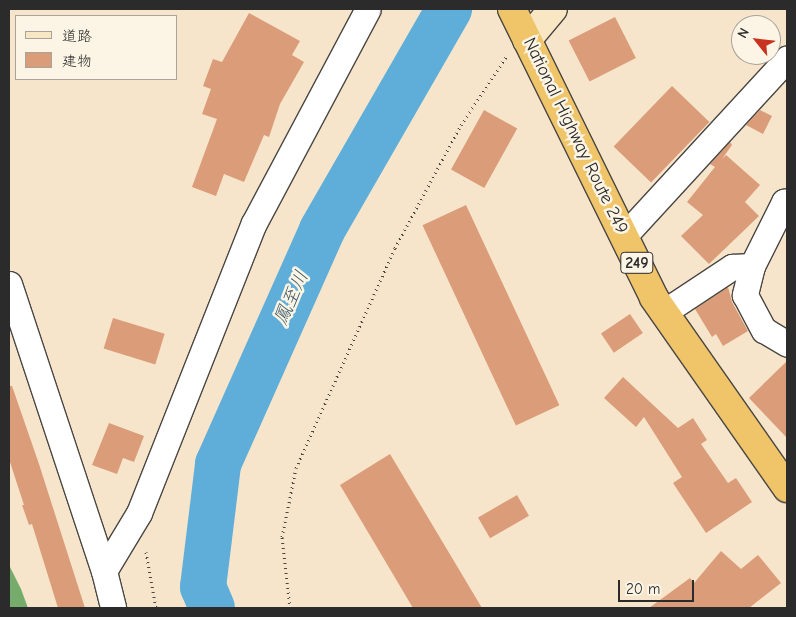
<!DOCTYPE html>
<meta charset="utf-8">
<style>
body{margin:0}
#map{position:relative;width:796px;height:617px;overflow:hidden;background:#f7e5cb;font-family:"Comic Neue","Klee One",sans-serif}
div>[style]{position:absolute}
.forest>*{inset:0;background:#75ac6b}
.river>*{height:46px;margin:-23px;padding:0 23px;transform-origin:23px;border-radius:23px;background:#5faed9}
.building>*{inset:0;background:#db9c79;transform-origin:0 0}
.path>*{height:3px;margin-top:-1.5px;transform-origin:0;background:repeating-linear-gradient(90deg,#4a4743 0 1px,transparent 0 5px)}
.roads{filter:drop-shadow(1px 0 #4a4743) drop-shadow(-1px 0 #4a4743) drop-shadow(0 1px #4a4743) drop-shadow(0 -1px #4a4743)}
.street>*{height:25px;margin:-12.5px;padding:0 12.5px;transform-origin:12.5px;border-radius:12.5px;background:#fff}
.secondary>*{height:28px;margin:-14px;padding:0 14px;transform-origin:14px;border-radius:14px;background:#f9e7c3}
.highway>*{height:28px;margin:-14px;padding:0 14px;transform-origin:14px;border-radius:14px;background:#f0c469}
span{translate:-50% -50%;white-space:nowrap;text-align:center;line-height:1.15;-webkit-text-stroke:5px #fcf5e5;paint-order:stroke}
.shield-label span{padding:1px 4px;background:#fcf5e5;border:1px solid;border-radius:4px;-webkit-text-stroke-width:0}
.shield-label{font-size:16px;color:#2b2b2b;font-weight:700}
.street-label{font-size:18px;color:#2b2b2b}
.water-label{font-size:19px;color:#3d5968;font-style:italic}
.frame{position:absolute;inset:0;border:10px solid #2b2b2b;pointer-events:none}
.legend{position:absolute;left:15px;top:15px;width:162px;height:65px;box-sizing:border-box;background:#fcf5e5;border:1px solid #a8a49b;margin:0;padding:6px 9px;list-style:none;font-size:15px;color:#2b2b2b}
.legend li{display:flex;align-items:center;gap:10px;height:25px}
.legend b{width:25px;border:1px solid #a8a49b}
.north{position:absolute;left:731px;top:15px;width:50px;height:50px;box-sizing:border-box;background:#fcf5e5;border:1px solid #a8a49b;border-radius:50%;rotate:299deg;font-size:14px;font-weight:700;line-height:20px;text-align:center;color:#2b2b2b}
.north::after{content:'';display:block;margin:auto;width:18px;height:22px;background:#c8321e;clip-path:polygon(50% 0,100% 100%,50% 72%,0 100%)}
.scale{position:absolute;left:618px;top:580px;width:76px;height:22px;box-sizing:border-box;border:2px solid #2b2b2b;border-top:0;padding-left:6px;font-size:15px;line-height:18px;white-space:nowrap;color:#2b2b2b;-webkit-text-stroke:4px #fcf5e5;paint-order:stroke}
</style>
<div id="map">
<div class="forest">
<i style="clip-path:polygon(9px 565px,21px 589px,28px 608px,9px 608px)"></i>
</div>
<div class="river">
<i style="left:212px;top:608px;width:23px;rotate:-113deg"></i>
<i style="left:203px;top:587px;width:124px;rotate:-83deg"></i>
<i style="left:218px;top:464px;width:256px;rotate:-66deg"></i>
<i style="left:322px;top:230px;width:255px;rotate:-60.1deg"></i>
</div>
<div class="building">
<i style="clip-path:polygon(249px 13px,300px 41px,292px 55px,304px 62px,280px 104px,269px 137px,264px 135px,244px 182px,224px 174px,216px 196px,192px 187px,217px 119px,202px 114px,211px 89px,203px 86px,213px 59px,222px 62px)"></i>
<i style="left:615px;top:17px;width:46px;height:52px;rotate:63deg"></i>
<i style="left:672px;top:86px;width:52px;height:84px;rotate:44deg"></i>
<i style="left:484px;top:110px;width:38px;height:68px;rotate:29deg"></i>
<i style="clip-path:polygon(760px 110px,772px 116px,763px 134px,746px 125px)"></i>
<i style="clip-path:polygon(730px 142px,732px 145px,722px 159px,726px 155px,760px 185px,745px 202px,759px 216px,709px 264px,681px 236px,703px 215px,687px 202px,715px 167px,710px 164px)"></i>
<i style="left:466px;top:205px;width:221px;height:48px;rotate:65deg"></i>
<i style="clip-path:polygon(728px 287px,732px 302px,748px 331px,723px 346px,716px 334px,712px 337px,695px 309px)"></i>
<i style="left:630px;top:314px;width:23px;height:35px;rotate:56deg"></i>
<i style="left:113px;top:318px;width:54px;height:32px;rotate:17deg"></i>
<i style="clip-path:polygon(787px 361px,787px 438px,749px 398px)"></i>
<i style="clip-path:polygon(623px 377px,678px 428px,693px 418px,707px 440px,701px 444px,728px 483px,736px 478px,752px 502px,706px 533px,673px 483px,682px 477px,644px 417px,636px 427px,604px 398px)"></i>
<i style="clip-path:polygon(9px 386px,12px 386px,39px 464px,85px 608px,58px 608px,32px 524px,29px 525px,22px 505px,24px 505px,9px 459px)"></i>
<i style="clip-path:polygon(109px 423px,144px 436px,134px 462px,123px 458px,117px 474px,92px 465px)"></i>
<i style="clip-path:polygon(390px 454px,482px 608px,413px 608px,340px 485px)"></i>
<i style="left:517px;top:495px;width:24px;height:45px;rotate:60deg"></i>
<i style="clip-path:polygon(721px 551px,741px 569px,758px 555px,781px 583px,749px 608px,649px 608px,690px 578px,694px 583px)"></i>
</div>
<div class="path">
<i style="left:146px;top:552px;width:57px;rotate:79.9deg"></i>
<i style="left:290px;top:608px;width:71px;rotate:-96.4deg"></i>
<i style="left:282px;top:537px;width:70px;rotate:-78.5deg"></i>
<i style="left:296px;top:468px;width:241px;rotate:-65.8deg"></i>
<i style="left:395px;top:248px;width:140px;rotate:-61.8deg"></i>
<i style="left:461px;top:125px;width:82px;rotate:-56.5deg"></i>
</div>
<div class="roads">
<div class="street">
<i style="left:624px;top:236px;width:241px;rotate:-47.4deg"></i>
<i style="left:752px;top:266px;width:30px;rotate:104deg"></i>
<i style="left:745px;top:295px;width:40px;rotate:62deg"></i>
<i style="left:764px;top:330px;width:27px;rotate:31deg"></i>
<i style="left:9px;top:284px;width:302px;rotate:71.7deg"></i>
<i style="left:104px;top:571px;width:38px;rotate:76deg"></i>
<i style="left:664px;top:312px;width:82px;rotate:-33.5deg"></i>
<i style="left:732px;top:267px;width:20px;rotate:-3deg"></i>
<i style="left:752px;top:266px;width:72px;rotate:-63.4deg"></i>
<i style="left:784px;top:202px;width:3px;rotate:18deg"></i>
<i style="left:104px;top:571px;width:68px;rotate:-58.9deg"></i>
<i style="left:139px;top:513px;width:312px;rotate:-68.4deg"></i>
<i style="left:254px;top:223px;width:242px;rotate:-62deg"></i>
</div>
<div class="secondary">
<i style="left:527px;top:40px;width:40px;rotate:-50deg"></i>
</div>
<div class="highway">
<i style="left:512px;top:9px;width:322px;rotate:63.8deg"></i>
<i style="left:654px;top:298px;width:232px;rotate:55deg"></i>
</div>
</div>
<div class="shield-label">
<span style="left:637px;top:263px">249</span>
</div>
<div class="street-label">
<span style="left:575px;top:136px;rotate:64deg">National Highway Route 249</span>
</div>
<div class="water-label">
<span style="left:292px;top:298px;rotate:-66deg">鳳至川</span>
</div>
<div class="frame"></div>
<ul class="legend">
<li><b style="height:6px;background:#f9e7c3"></b>道路</li>
<li><b style="height:14px;background:#db9c79"></b>建物</li>
</ul>
<div class="north">N</div>
<div class="scale">20 m</div>
</div>
